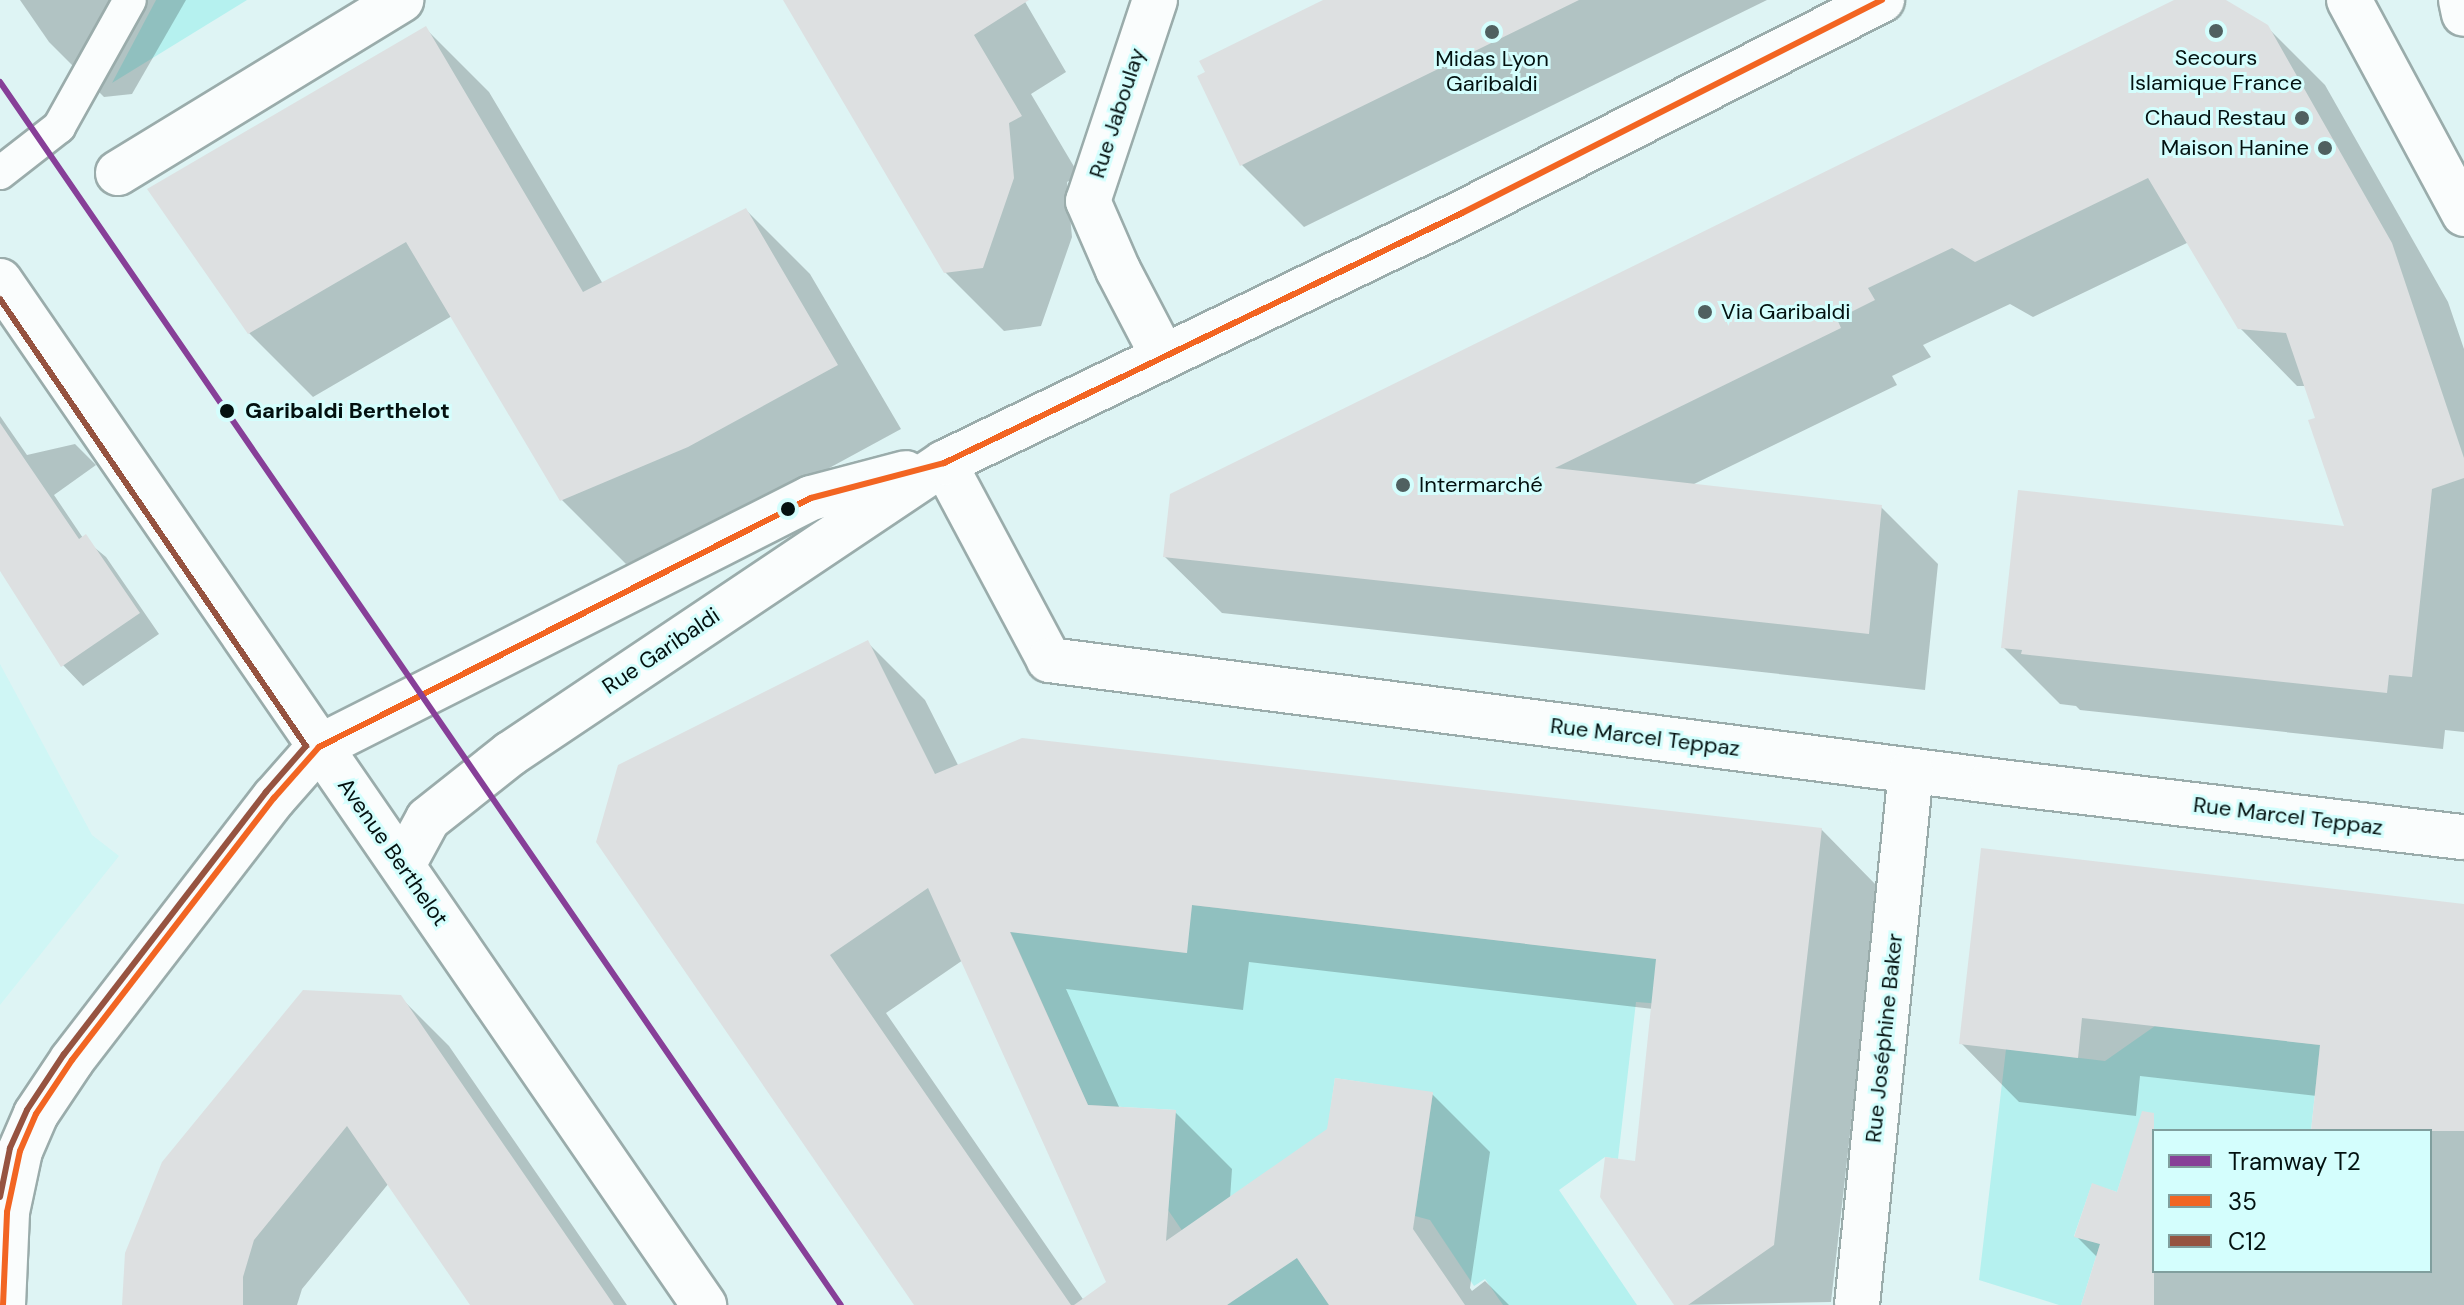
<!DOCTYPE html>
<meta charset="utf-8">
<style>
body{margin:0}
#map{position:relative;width:2464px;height:1305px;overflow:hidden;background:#def4f4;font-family:"DM Sans",sans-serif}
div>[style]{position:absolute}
.built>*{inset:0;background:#cff6f5}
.green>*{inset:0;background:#b5f1ef}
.shadow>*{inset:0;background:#0003}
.building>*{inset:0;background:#dde0e1}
.roads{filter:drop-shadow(2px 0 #9aacab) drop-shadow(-2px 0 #9aacab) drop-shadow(0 2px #9aacab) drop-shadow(0 -2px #9aacab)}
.lane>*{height:32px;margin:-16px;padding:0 16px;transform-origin:16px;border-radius:16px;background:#fafdfd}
.street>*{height:44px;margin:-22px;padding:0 22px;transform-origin:22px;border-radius:22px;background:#fafdfd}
.secondary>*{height:44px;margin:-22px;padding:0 22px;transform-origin:22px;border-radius:22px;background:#fafdfd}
.primary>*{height:44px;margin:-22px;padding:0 22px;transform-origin:22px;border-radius:22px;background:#fafdfd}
.bus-1>*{height:6px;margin:-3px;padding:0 3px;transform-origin:3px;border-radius:3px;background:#f26522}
.bus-2>*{height:6px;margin:-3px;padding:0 3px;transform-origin:3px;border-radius:3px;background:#965340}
.tram-1>*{height:6px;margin:-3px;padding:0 3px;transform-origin:3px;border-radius:3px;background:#873f98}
.dots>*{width:22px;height:22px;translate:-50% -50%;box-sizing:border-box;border:4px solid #d4fefd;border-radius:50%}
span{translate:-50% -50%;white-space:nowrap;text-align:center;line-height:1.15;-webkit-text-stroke:6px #d4fefd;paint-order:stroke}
.poi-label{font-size:22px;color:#031110}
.right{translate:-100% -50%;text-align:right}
.left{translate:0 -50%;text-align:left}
.street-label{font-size:22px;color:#031110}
.stop-label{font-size:22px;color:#031110;font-weight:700}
.legend{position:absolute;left:2152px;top:1129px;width:280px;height:144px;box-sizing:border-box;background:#d4fefd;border:2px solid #809f9e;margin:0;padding:10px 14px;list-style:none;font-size:24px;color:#031110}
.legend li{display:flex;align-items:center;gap:16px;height:40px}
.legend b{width:40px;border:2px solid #809f9e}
</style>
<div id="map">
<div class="built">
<i style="clip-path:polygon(0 664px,92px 835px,119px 856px,0 1005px)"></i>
</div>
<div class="green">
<i style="clip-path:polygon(156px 0,247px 0,112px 83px)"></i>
<i style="clip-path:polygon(1031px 810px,1091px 942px,1186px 953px,1192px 905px,1658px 959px,1676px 1005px,1636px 1002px,1618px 1159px,1605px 1157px,1559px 1190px,1637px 1305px,1503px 1305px,1485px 1279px,1474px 1286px,1430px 1220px,1415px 1216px,1433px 1093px,1335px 1078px,1325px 1148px,1247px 1185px,1329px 1305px,1227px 1305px,1231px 1302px,1168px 1210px,1176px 1110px,1088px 1105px,976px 855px)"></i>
<i style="clip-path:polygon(2155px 1026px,2320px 1045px,2311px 1131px,2154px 1131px,2127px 1161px,2117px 1192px,2092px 1184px,2074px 1236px,2100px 1244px,2081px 1305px,2059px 1305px,1979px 1280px,2006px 1049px,2105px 1061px)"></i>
</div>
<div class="shadow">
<i style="clip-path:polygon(20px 0,186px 0,132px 94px,104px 97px,49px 42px)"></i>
<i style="clip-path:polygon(785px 0,1024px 0,1066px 72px,1031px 94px,1079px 175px,1067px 182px,1072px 237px,1041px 326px,1004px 331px,945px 272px)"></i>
<i style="clip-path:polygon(1327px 0,1767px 0,1304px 227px,1242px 165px,1199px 77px)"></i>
<i style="clip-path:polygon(2179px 0,2221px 0,2267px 27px,2325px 85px,2448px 302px,2464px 349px,2464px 732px,2445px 730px,2443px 749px,2080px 710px,2076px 706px,2060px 704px,2003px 647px,2347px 528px,2307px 386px,2297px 386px,2240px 328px,2189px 242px,2033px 317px,2010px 304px,1923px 345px,1931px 357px,1892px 376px,1897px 385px,1692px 485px,1881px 507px,1938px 564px,1925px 690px,1222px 613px,1165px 557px)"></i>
<i style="clip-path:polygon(425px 28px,489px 92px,603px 284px,746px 210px,810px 274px,901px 429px,752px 510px,626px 564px,562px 500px,452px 316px,313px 397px,249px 333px)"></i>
<i style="clip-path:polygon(0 416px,27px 455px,75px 444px,96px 465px,54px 495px,83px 538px,106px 557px,159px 634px,83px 686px,63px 665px,0 567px)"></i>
<i style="clip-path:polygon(868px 643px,925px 700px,959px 767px,1821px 829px,1878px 887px,1831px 1302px,1676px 1305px,1637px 1163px,1653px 1009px,1249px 962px,1243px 1010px,1066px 989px,1120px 1109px,1175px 1112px,1232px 1169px,1230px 1199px,1432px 1094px,1490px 1152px,1470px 1288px,1472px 1291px,1485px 1281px,1509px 1305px,1118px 1305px,963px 960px,886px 1013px,1087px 1305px,916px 1305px,599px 842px)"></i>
<i style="clip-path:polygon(2464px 906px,2464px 1305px,2083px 1305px,2098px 1258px,2076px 1236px,2118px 1194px,2154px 1172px,2154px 1271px,2430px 1271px,2430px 1131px,2313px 1131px,2317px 1096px,2140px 1076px,2136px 1116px,2019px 1102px,1961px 1043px)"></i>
<i style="clip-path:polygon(400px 997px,449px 1046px,627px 1305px,472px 1305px,389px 1183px,302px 1289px,297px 1305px,125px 1305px)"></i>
</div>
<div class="building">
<i style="clip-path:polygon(783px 0,1029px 0,974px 35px,1022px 116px,1009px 123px,1014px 178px,983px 268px,944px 273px)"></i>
<i style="clip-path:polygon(1323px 0,1579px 0,1240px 166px,1197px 76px,1205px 72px,1199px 61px)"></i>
<i style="clip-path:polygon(2174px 0,2226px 0,2268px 25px,2392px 243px,2464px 458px,2464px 478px,2432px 489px,2412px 677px,2389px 675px,2387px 693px,2021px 654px,2022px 650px,2001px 648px,2018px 490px,2344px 526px,2308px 420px,2315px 418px,2286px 333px,2238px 329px,2148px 178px,1975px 262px,1952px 248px,1868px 288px,1875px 300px,1837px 319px,1841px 328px,1555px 468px,1882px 505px,1869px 634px,1163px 557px,1170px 494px)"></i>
<i style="clip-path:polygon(426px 26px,583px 292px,746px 208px,838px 365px,688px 447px,560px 501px,406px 242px,248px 334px,147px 189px)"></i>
<i style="clip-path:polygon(0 423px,79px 539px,86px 534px,140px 613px,61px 667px,0 571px)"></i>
<i style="clip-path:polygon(868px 640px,935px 774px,1022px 738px,1822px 828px,1774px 1245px,1688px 1305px,1674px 1305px,1600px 1197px,1605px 1157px,1635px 1161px,1656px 959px,1192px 905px,1187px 953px,1010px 932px,1088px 1105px,1176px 1110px,1166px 1241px,1327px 1129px,1335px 1078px,1433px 1092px,1413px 1229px,1465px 1305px,1329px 1305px,1297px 1258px,1227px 1305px,1074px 1305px,1106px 1282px,928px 888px,830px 955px,1071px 1305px,914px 1305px,596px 842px,618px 765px)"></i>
<i style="clip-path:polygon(1981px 848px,2464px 904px,2464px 1131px,2311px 1131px,2320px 1045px,2082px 1018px,2078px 1058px,1959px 1044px)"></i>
<i style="clip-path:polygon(303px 990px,401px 995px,614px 1305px,470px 1305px,347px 1126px,254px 1240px,243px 1277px,243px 1305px,122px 1305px,125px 1253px,162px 1162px)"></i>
<i style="clip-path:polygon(2142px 1111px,2154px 1113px,2154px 1305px,2081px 1305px,2100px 1244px,2074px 1237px,2092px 1183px,2117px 1192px)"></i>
</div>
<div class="roads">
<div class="lane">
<i style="left:0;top:173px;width:75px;rotate:-37.9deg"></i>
<i style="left:59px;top:127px;width:145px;rotate:-60.8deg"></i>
</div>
<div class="street">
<i style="left:1155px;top:0;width:212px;rotate:108.4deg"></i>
<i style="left:1088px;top:201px;width:75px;rotate:66.5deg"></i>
<i style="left:1118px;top:270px;width:95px;rotate:62.4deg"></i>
<i style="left:118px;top:173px;width:332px;rotate:-31.4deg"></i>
<i style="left:944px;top:463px;width:223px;rotate:61.9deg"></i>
<i style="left:1049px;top:660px;width:951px;rotate:7.31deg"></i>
<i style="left:1992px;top:781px;width:475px;rotate:6.8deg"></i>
<i style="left:1857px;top:1305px;width:537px;rotate:-84.23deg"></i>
</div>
<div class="secondary">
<i style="left:2349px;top:0;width:243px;rotate:61.7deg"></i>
<i style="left:2461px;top:0;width:14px;rotate:78deg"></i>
<i style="left:3px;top:1305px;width:93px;rotate:-87.5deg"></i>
<i style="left:7px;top:1212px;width:62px;rotate:-78deg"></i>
<i style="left:20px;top:1151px;width:40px;rotate:-66.6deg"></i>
<i style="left:36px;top:1114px;width:65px;rotate:-56.3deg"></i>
<i style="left:72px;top:1060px;width:331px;rotate:-52.4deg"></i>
<i style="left:274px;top:798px;width:68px;rotate:-48.6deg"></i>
</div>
<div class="primary">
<i style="left:0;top:281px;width:1243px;rotate:55.49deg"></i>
<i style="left:319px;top:747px;width:551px;rotate:-26.84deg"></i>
<i style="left:811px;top:498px;width:98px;rotate:-14.7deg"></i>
<i style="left:403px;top:865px;width:52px;rotate:-61.5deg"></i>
<i style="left:428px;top:819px;width:105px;rotate:-38.4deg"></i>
<i style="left:510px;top:754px;width:523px;rotate:-33.84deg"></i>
<i style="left:944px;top:463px;width:575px;rotate:-25.76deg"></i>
<i style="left:1462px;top:213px;width:471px;rotate:-26.9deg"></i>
</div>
</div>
<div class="bus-1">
<i style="left:3px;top:1305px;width:93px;rotate:-87.5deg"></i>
<i style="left:7px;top:1212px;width:62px;rotate:-78deg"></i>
<i style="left:20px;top:1151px;width:40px;rotate:-66.6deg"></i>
<i style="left:36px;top:1114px;width:65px;rotate:-56.3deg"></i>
<i style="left:72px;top:1060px;width:331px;rotate:-52.4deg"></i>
<i style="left:274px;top:798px;width:68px;rotate:-48.6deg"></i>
<i style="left:319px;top:747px;width:551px;rotate:-26.84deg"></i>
<i style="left:811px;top:498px;width:138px;rotate:-14.7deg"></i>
<i style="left:944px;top:463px;width:575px;rotate:-25.76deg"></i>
<i style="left:1462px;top:213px;width:471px;rotate:-26.9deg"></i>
</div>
<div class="bus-2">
<i style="left:0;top:299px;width:542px;rotate:55.61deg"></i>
<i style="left:306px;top:746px;width:61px;rotate:131deg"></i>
<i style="left:266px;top:792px;width:331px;rotate:127.6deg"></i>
<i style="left:64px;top:1054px;width:67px;rotate:123.5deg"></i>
<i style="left:27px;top:1110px;width:42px;rotate:114.1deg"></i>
<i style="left:10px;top:1148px;width:50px;rotate:101.5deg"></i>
</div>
<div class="tram-1">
<i style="left:0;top:82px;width:1484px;rotate:55.49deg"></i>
</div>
<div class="dots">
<i style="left:2216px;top:31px;background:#506060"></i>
<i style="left:1492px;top:32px;background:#506060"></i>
<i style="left:2302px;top:118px;background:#506060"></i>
<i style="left:2325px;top:148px;background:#506060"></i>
<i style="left:1705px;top:312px;background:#506060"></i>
<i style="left:227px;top:411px;background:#031110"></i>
<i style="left:1403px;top:485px;background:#506060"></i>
<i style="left:788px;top:509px;background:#031110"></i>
</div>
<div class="poi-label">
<span style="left:2216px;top:70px">Secours<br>Islamique France</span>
<span style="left:1492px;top:71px">Midas Lyon<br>Garibaldi</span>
<span class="right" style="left:2286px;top:118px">Chaud Restau</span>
<span class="right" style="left:2309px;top:148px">Maison Hanine</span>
<span class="left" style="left:1721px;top:312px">Via Garibaldi</span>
<span class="left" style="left:1419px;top:485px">Intermarché</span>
</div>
<div class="street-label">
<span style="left:1117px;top:113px;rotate:-72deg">Rue Jaboulay</span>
<span style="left:661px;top:651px;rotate:-34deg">Rue Garibaldi</span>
<span style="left:1645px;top:737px;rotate:7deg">Rue Marcel Teppaz</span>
<span style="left:2288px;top:816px;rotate:7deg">Rue Marcel Teppaz</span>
<span style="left:393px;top:852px;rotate:55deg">Avenue Berthelot</span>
<span style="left:1884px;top:1038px;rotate:-84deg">Rue Joséphine Baker</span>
</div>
<div class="stop-label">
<span class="left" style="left:245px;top:411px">Garibaldi Berthelot</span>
</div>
<ul class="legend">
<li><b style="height:10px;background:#873f98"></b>Tramway T2</li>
<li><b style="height:10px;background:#f26522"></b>35</li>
<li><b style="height:10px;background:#965340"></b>C12</li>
</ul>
</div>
